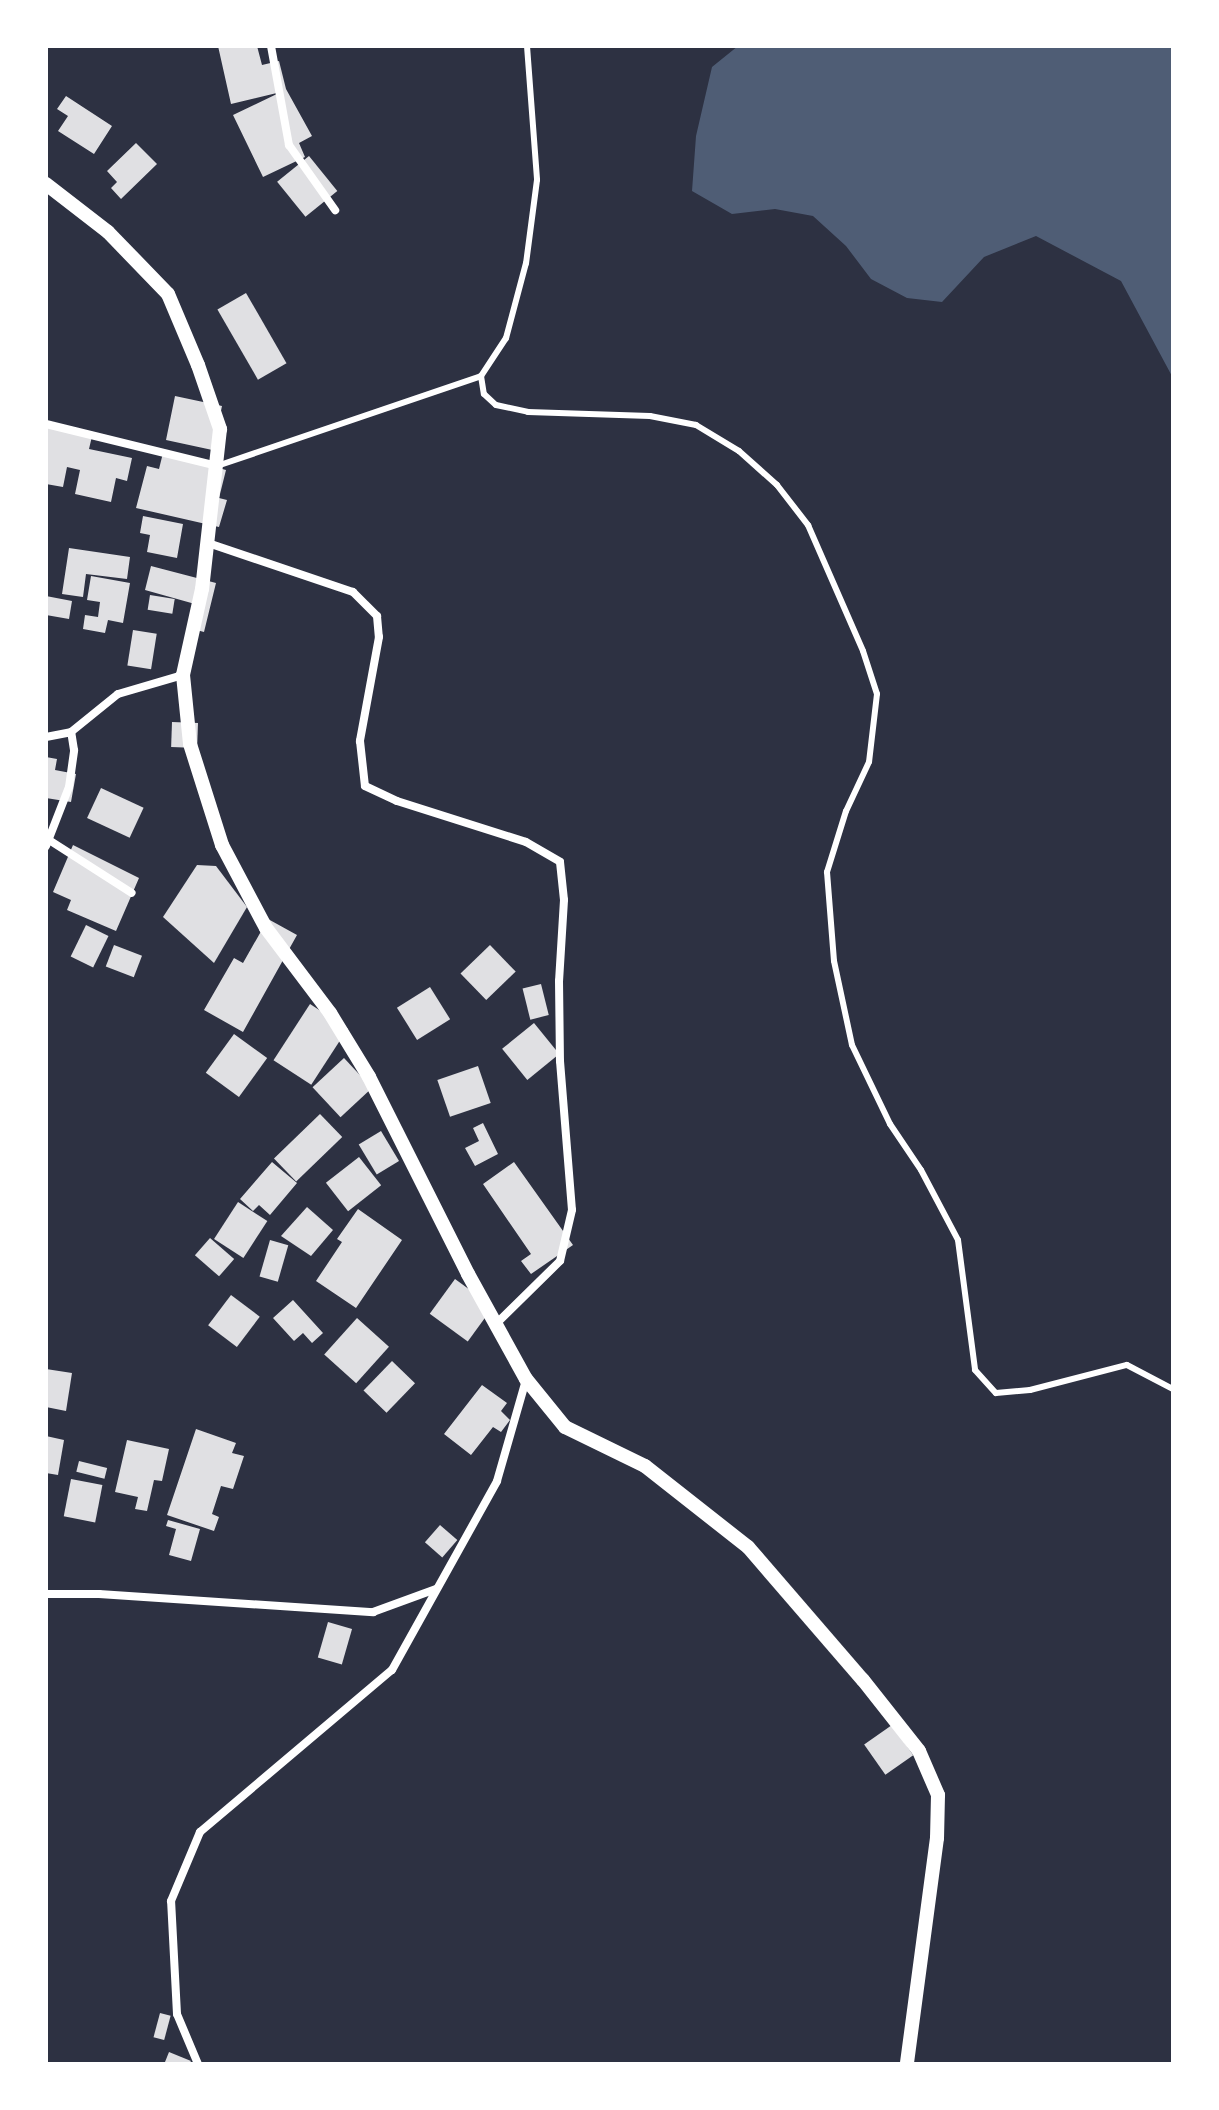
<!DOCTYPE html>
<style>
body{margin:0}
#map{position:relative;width:1219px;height:2110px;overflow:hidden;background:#2d3142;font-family:"Playfair Display",serif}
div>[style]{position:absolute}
.water>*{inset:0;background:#4f5d75}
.building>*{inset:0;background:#e0e0e3;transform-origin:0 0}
.service>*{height:6px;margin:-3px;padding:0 3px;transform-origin:3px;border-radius:3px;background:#fff}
.minor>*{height:8px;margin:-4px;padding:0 4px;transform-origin:4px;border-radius:4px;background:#fff}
.tertiary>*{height:14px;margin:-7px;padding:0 7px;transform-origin:7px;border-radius:7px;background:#fff}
span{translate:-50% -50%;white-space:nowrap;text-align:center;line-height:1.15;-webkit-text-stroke:6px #fff;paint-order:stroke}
.frame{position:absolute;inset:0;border:48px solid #fff;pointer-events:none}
</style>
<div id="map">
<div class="water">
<i style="clip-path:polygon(738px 46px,1173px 46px,1173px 378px,1121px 281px,1036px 236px,984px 257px,942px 302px,907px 298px,871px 279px,846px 246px,813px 216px,775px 209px,732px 214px,692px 191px,696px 136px,712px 67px)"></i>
</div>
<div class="building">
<i style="clip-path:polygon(218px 46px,257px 46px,262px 65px,279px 61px,286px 89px,312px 136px,299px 143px,305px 157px,263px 177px,233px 115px,281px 92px,231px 104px)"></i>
<i style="clip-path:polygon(66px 96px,112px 126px,94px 154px,58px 131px,68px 116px,57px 109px)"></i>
<i style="clip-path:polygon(136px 143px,157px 164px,121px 199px,111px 188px,117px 182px,107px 171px)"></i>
<i style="left:309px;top:156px;width:45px;height:41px;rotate:51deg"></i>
<i style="left:246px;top:293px;width:81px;height:33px;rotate:60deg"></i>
<i style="clip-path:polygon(175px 396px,222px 406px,216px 435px,217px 451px,166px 440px)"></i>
<i style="clip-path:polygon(46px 423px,93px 432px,89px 449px,132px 458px,127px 481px,116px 478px,111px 502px,75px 494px,80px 470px,67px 467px,63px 487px,46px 484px)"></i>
<i style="clip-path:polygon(163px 453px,226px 470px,219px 498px,227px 500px,219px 527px,136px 508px,147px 466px,159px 469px)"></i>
<i style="clip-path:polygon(143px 516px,183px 524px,177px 558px,147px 552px,150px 535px,140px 533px)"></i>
<i style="clip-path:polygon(69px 548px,130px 557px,127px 579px,86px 574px,83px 597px,62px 594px)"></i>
<i style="clip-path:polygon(151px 566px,216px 583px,204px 632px,189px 628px,195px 604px,145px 590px)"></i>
<i style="clip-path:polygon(91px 576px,130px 583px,123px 623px,108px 620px,105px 633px,83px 629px,85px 615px,98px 617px,100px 602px,87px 600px)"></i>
<i style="left:150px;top:595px;width:25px;height:15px;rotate:9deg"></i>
<i style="clip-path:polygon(46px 596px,72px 601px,69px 619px,46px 615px)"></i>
<i style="left:133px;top:630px;width:24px;height:36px;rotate:9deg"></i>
<i style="left:172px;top:722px;width:26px;height:25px;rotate:2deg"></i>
<i style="clip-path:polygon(46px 757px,57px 759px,55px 770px,76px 774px,71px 802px,46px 798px)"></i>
<i style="left:101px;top:788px;width:47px;height:33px;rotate:25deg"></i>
<i style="clip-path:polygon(73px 845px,139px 878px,116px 931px,67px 910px,71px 900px,53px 892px)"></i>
<i style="clip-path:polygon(197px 865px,216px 866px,247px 907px,214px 963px,163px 917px)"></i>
<i style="clip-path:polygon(268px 919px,297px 935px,243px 1032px,204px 1010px,234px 958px,243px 963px)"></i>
<i style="left:86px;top:925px;width:25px;height:35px;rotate:26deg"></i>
<i style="left:114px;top:945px;width:30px;height:23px;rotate:21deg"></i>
<i style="left:490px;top:945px;width:37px;height:41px;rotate:46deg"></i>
<i style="left:541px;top:984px;width:32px;height:19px;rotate:76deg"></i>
<i style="left:430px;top:987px;width:38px;height:39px;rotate:58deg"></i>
<i style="left:310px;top:1004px;width:45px;height:67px;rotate:33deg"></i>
<i style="left:534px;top:1023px;width:40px;height:41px;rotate:51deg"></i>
<i style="left:234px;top:1034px;width:41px;height:48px;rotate:36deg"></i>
<i style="left:344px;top:1058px;width:41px;height:43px;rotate:47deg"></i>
<i style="left:478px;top:1066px;width:39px;height:43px;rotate:71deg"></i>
<i style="left:320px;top:1114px;width:32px;height:64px;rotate:46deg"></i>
<i style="clip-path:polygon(483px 1123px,498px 1154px,475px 1166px,465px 1148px,479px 1141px,473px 1128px)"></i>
<i style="left:381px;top:1131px;width:35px;height:26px;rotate:59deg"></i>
<i style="left:359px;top:1157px;width:36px;height:42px;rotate:52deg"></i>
<i style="clip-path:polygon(272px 1162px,297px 1183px,270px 1215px,259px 1205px,253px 1211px,240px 1199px)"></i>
<i style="clip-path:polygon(514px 1162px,573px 1245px,531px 1274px,521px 1261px,531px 1254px,483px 1184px)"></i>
<i style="left:238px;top:1202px;width:35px;height:44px;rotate:33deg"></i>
<i style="clip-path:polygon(307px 1207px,333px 1230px,311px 1256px,281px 1236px)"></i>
<i style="clip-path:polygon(358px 1209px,402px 1240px,356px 1308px,316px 1281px,342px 1242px,337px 1239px)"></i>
<i style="left:210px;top:1238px;width:32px;height:23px;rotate:41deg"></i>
<i style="left:270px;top:1240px;width:19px;height:38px;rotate:16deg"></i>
<i style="left:455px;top:1279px;width:47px;height:43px;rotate:36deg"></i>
<i style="left:231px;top:1295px;width:36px;height:38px;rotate:37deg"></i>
<i style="clip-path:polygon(293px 1300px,323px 1333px,312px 1343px,303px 1333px,294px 1341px,273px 1318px)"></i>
<i style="left:357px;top:1318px;width:43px;height:49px;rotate:42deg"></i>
<i style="left:392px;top:1361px;width:32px;height:41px;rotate:44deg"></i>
<i style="clip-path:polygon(46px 1369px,72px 1373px,66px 1411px,46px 1407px)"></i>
<i style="clip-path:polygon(482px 1385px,507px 1403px,501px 1411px,510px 1420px,501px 1432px,493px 1427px,471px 1455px,444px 1434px)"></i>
<i style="clip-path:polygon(196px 1429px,236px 1443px,232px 1453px,244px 1456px,233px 1489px,221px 1486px,212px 1514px,219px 1517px,214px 1531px,167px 1515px)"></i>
<i style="clip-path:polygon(46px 1436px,64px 1440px,58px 1475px,46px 1473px)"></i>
<i style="clip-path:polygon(127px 1440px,169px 1449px,162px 1481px,154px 1480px,147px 1511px,135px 1509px,138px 1497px,115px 1492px)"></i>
<i style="left:79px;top:1461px;width:29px;height:11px;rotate:14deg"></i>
<i style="left:71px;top:1479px;width:32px;height:38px;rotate:11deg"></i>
<i style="clip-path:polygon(168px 1520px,200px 1529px,191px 1561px,169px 1555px,176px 1529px,166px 1526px)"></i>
<i style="left:440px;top:1525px;width:23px;height:23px;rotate:41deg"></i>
<i style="left:328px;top:1622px;width:25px;height:37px;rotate:16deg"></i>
<i style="left:892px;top:1725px;width:37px;height:34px;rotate:55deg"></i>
<i style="left:160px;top:2013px;width:11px;height:25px;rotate:15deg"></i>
<i style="clip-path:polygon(169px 2052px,191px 2061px,189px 2064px,165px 2062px)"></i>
</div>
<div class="service">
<i style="left:527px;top:46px;width:134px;rotate:85.7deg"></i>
<i style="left:537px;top:180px;width:84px;rotate:97.5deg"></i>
<i style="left:526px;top:263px;width:78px;rotate:104.9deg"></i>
<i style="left:506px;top:338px;width:45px;rotate:123.3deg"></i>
<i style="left:481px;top:376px;width:18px;rotate:81deg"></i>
<i style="left:484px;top:394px;width:16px;rotate:43deg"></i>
<i style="left:496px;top:405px;width:33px;rotate:12deg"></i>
<i style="left:528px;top:412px;width:122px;rotate:1.9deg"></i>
<i style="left:650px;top:416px;width:47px;rotate:11.1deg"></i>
<i style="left:696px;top:425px;width:50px;rotate:31.2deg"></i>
<i style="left:739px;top:451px;width:51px;rotate:41.8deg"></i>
<i style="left:777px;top:485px;width:51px;rotate:52.2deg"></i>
<i style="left:808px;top:525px;width:137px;rotate:66.4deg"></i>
<i style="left:863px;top:651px;width:45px;rotate:72deg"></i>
<i style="left:877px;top:694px;width:68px;rotate:96.7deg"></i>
<i style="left:869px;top:762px;width:54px;rotate:115.1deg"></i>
<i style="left:846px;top:811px;width:64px;rotate:107.3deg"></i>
<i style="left:827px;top:872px;width:89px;rotate:85.5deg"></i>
<i style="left:834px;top:961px;width:86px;rotate:77.9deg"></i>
<i style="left:852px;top:1045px;width:88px;rotate:64.3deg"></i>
<i style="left:890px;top:1124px;width:55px;rotate:56deg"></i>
<i style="left:921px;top:1170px;width:79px;rotate:62.1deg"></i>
<i style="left:958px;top:1240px;width:131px;rotate:82.5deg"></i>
<i style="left:975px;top:1370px;width:31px;rotate:48deg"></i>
<i style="left:996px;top:1393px;width:34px;rotate:-5deg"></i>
<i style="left:1030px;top:1390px;width:100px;rotate:-14.5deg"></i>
<i style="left:1127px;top:1365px;width:52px;rotate:27.6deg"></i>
<i style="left:217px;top:466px;width:279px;rotate:-18.8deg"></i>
</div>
<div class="minor">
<i style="left:271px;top:46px;width:101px;rotate:79.7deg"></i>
<i style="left:289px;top:145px;width:80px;rotate:54.7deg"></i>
<i style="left:46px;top:424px;width:176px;rotate:13.8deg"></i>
<i style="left:208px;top:543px;width:153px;rotate:18.7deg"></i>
<i style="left:353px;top:592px;width:34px;rotate:45deg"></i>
<i style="left:377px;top:616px;width:21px;rotate:85deg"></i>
<i style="left:379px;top:637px;width:106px;rotate:100.4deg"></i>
<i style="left:360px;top:741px;width:45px;rotate:83.7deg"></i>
<i style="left:365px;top:786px;width:35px;rotate:25deg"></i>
<i style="left:397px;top:801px;width:135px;rotate:17.6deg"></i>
<i style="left:526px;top:842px;width:39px;rotate:30deg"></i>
<i style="left:560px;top:862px;width:38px;rotate:84deg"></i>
<i style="left:564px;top:900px;width:81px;rotate:93.5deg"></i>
<i style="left:559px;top:981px;width:80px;rotate:89.3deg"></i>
<i style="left:560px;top:1061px;width:149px;rotate:85.4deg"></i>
<i style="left:572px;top:1210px;width:52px;rotate:103.2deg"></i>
<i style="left:560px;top:1261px;width:90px;rotate:135.5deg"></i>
<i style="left:46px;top:737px;width:25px;rotate:-11deg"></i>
<i style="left:71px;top:732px;width:60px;rotate:-39deg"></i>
<i style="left:118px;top:694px;width:68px;rotate:-16.3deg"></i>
<i style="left:49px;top:840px;width:98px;rotate:32.6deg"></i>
<i style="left:46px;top:846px;width:63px;rotate:-68.7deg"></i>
<i style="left:69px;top:787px;width:37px;rotate:-82deg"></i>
<i style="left:74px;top:750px;width:18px;rotate:-99deg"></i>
<i style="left:46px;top:1594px;width:53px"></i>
<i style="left:99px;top:1594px;width:275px;rotate:3.8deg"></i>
<i style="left:373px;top:1612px;width:67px;rotate:-20.1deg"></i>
<i style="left:198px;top:2064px;width:54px;rotate:-112.8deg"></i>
<i style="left:177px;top:2014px;width:113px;rotate:-93deg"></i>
<i style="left:171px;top:1901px;width:75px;rotate:-67.2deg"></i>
<i style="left:200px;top:1832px;width:251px;rotate:-40.2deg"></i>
<i style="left:392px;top:1670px;width:216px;rotate:-60.9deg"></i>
<i style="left:497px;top:1481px;width:105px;rotate:-74deg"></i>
</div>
<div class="tertiary">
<i style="left:46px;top:184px;width:78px;rotate:37.7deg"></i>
<i style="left:108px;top:232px;width:86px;rotate:45.9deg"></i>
<i style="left:168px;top:294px;width:77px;rotate:67.1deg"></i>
<i style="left:198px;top:365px;width:68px;rotate:71deg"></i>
<i style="left:220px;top:429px;width:161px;rotate:96.4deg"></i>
<i style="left:202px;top:589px;width:88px;rotate:102.5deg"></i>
<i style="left:183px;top:675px;width:69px;rotate:84.2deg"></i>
<i style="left:190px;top:744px;width:106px;rotate:72.4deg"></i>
<i style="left:222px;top:845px;width:94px;rotate:62.1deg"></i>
<i style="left:266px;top:928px;width:106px;rotate:53deg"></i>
<i style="left:330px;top:1013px;width:75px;rotate:58.6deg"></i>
<i style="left:369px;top:1077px;width:220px;rotate:63.3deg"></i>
<i style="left:468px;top:1274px;width:120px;rotate:61.1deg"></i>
<i style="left:526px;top:1379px;width:62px;rotate:50.9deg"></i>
<i style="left:565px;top:1427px;width:89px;rotate:26deg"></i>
<i style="left:645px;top:1466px;width:131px;rotate:38.2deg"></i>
<i style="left:748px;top:1547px;width:176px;rotate:49.2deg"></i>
<i style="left:863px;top:1680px;width:90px;rotate:51.7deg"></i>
<i style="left:919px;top:1751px;width:48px;rotate:66.6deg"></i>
<i style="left:938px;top:1795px;width:43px;rotate:91.3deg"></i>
<i style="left:937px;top:1838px;width:228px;rotate:97.6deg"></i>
</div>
<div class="frame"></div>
</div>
